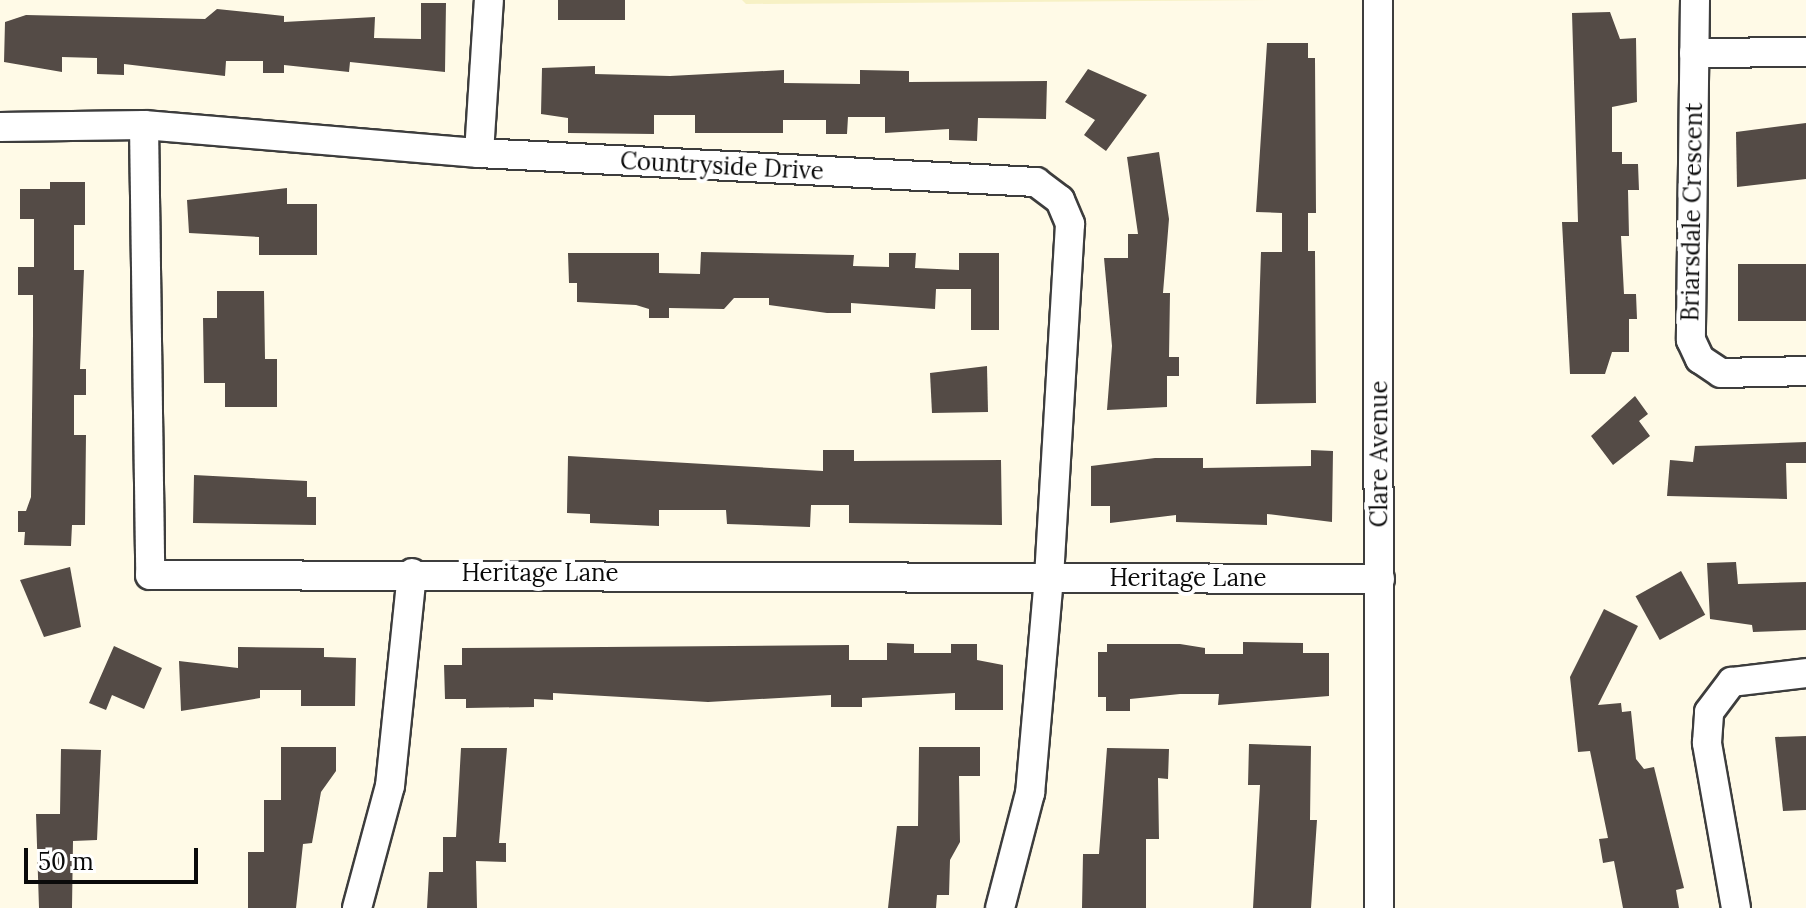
<!DOCTYPE html>
<style>
body{margin:0}
#map{position:relative;width:1806px;height:908px;overflow:hidden;background:#fffae7;font-family:Lora,serif}
div>[style]{position:absolute}
.farmland>*{inset:0;background:#f7f1c5}
.building>*{inset:0;background:#544b46;transform-origin:0 0}
.roads{filter:drop-shadow(2px 0 #3d3d3d) drop-shadow(-2px 0 #3d3d3d) drop-shadow(0 2px #3d3d3d) drop-shadow(0 -2px #3d3d3d)}
.minor>*{height:28px;margin:-14px;padding:0 14px;transform-origin:14px;border-radius:14px;background:#fff}
span{translate:-50% -50%;white-space:nowrap;text-align:center;line-height:1.15;-webkit-text-stroke:8px #fff;paint-order:stroke}
.street-label{font-size:24px;color:#0a0a0a}
.scale{position:absolute;left:24px;top:848px;width:174px;height:36px;box-sizing:border-box;border:4px solid #0a0a0a;border-top:0;padding-left:10px;font-size:24px;line-height:28px;white-space:nowrap;color:#0a0a0a;-webkit-text-stroke:6px #fff;paint-order:stroke}
</style>
<div id="map">
<div class="farmland">
<i style="clip-path:polygon(742px 0,1280px 0,746px 4px)"></i>
</div>
<div class="building">
<i style="left:558px;top:0;width:67px;height:20px"></i>
<i style="clip-path:polygon(421px 3px,446px 3px,445px 72px,350px 62px,349px 72px,284px 65px,284px 73px,263px 73px,263px 61px,226px 61px,225px 76px,124px 64px,124px 75px,97px 74px,97px 58px,62px 57px,62px 72px,4px 62px,5px 22px,26px 15px,205px 19px,217px 9px,284px 16px,284px 22px,375px 17px,374px 38px,421px 39px)"></i>
<i style="clip-path:polygon(1610px 12px,1620px 39px,1636px 38px,1637px 102px,1612px 107px,1612px 152px,1622px 152px,1622px 164px,1638px 164px,1639px 190px,1628px 190px,1629px 236px,1621px 236px,1624px 294px,1636px 294px,1637px 319px,1629px 319px,1629px 352px,1612px 352px,1605px 374px,1570px 374px,1562px 222px,1578px 222px,1572px 13px)"></i>
<i style="clip-path:polygon(1267px 43px,1308px 43px,1308px 58px,1315px 58px,1316px 213px,1308px 213px,1308px 251px,1315px 251px,1316px 403px,1256px 404px,1261px 252px,1282px 252px,1282px 213px,1256px 212px)"></i>
<i style="clip-path:polygon(595px 66px,595px 74px,670px 76px,784px 70px,784px 83px,860px 84px,860px 70px,909px 71px,909px 82px,1047px 81px,1046px 119px,978px 118px,977px 141px,949px 140px,949px 129px,885px 133px,885px 117px,848px 117px,847px 134px,826px 134px,826px 120px,783px 120px,783px 133px,695px 133px,695px 115px,654px 115px,654px 134px,568px 133px,568px 118px,541px 114px,542px 68px)"></i>
<i style="clip-path:polygon(1088px 69px,1147px 95px,1106px 151px,1084px 135px,1095px 120px,1065px 102px)"></i>
<i style="clip-path:polygon(1806px 123px,1806px 179px,1737px 187px,1736px 132px)"></i>
<i style="clip-path:polygon(1159px 152px,1169px 219px,1163px 293px,1170px 293px,1169px 357px,1179px 357px,1179px 376px,1167px 376px,1167px 407px,1107px 410px,1112px 346px,1104px 258px,1128px 258px,1128px 234px,1138px 234px,1127px 157px)"></i>
<i style="clip-path:polygon(50px 182px,85px 182px,85px 225px,74px 225px,74px 270px,84px 270px,80px 369px,86px 369px,86px 395px,74px 395px,74px 435px,86px 435px,85px 525px,72px 525px,71px 546px,24px 545px,25px 532px,18px 532px,18px 511px,26px 511px,31px 497px,33px 334px,33px 295px,18px 295px,18px 267px,34px 267px,34px 219px,20px 219px,20px 189px,50px 189px)"></i>
<i style="clip-path:polygon(287px 188px,287px 204px,317px 204px,317px 255px,259px 255px,259px 237px,189px 233px,187px 200px)"></i>
<i style="clip-path:polygon(701px 252px,854px 255px,853px 266px,889px 267px,889px 253px,916px 253px,915px 268px,959px 270px,959px 253px,999px 253px,999px 330px,971px 330px,971px 289px,936px 289px,935px 309px,851px 303px,851px 313px,827px 313px,769px 305px,769px 298px,734px 298px,724px 309px,669px 308px,669px 318px,649px 318px,649px 309px,636px 305px,577px 302px,577px 283px,569px 283px,568px 253px,659px 253px,659px 273px,700px 274px)"></i>
<i style="left:1806px;top:264px;width:57px;height:68px;rotate:90deg"></i>
<i style="clip-path:polygon(217px 291px,264px 291px,265px 359px,277px 359px,277px 407px,225px 407px,225px 383px,204px 383px,203px 318px,217px 318px)"></i>
<i style="clip-path:polygon(987px 366px,988px 412px,932px 413px,930px 373px)"></i>
<i style="clip-path:polygon(1635px 396px,1648px 414px,1639px 421px,1650px 436px,1613px 465px,1591px 436px)"></i>
<i style="clip-path:polygon(1806px 442px,1806px 463px,1786px 463px,1787px 499px,1667px 496px,1670px 460px,1693px 462px,1695px 446px)"></i>
<i style="clip-path:polygon(823px 450px,854px 450px,854px 461px,1001px 460px,1002px 525px,849px 523px,849px 505px,811px 505px,810px 527px,727px 524px,726px 510px,659px 510px,659px 526px,590px 523px,590px 514px,567px 513px,568px 456px,823px 471px)"></i>
<i style="clip-path:polygon(1311px 450px,1333px 451px,1332px 522px,1267px 514px,1267px 525px,1176px 522px,1176px 515px,1110px 523px,1110px 506px,1091px 506px,1091px 466px,1155px 458px,1203px 458px,1203px 468px,1311px 466px)"></i>
<i style="clip-path:polygon(194px 475px,307px 481px,307px 497px,316px 497px,316px 525px,193px 523px)"></i>
<i style="clip-path:polygon(1736px 562px,1738px 584px,1806px 582px,1806px 630px,1753px 632px,1752px 625px,1710px 619px,1707px 563px)"></i>
<i style="clip-path:polygon(70px 567px,81px 627px,44px 637px,20px 580px)"></i>
<i style="left:1681px;top:571px;width:50px;height:52px;rotate:61deg"></i>
<i style="clip-path:polygon(1604px 609px,1638px 626px,1598px 705px,1621px 703px,1622px 712px,1631px 711px,1636px 759px,1644px 769px,1654px 767px,1684px 888px,1676px 890px,1679px 908px,1623px 908px,1614px 861px,1603px 863px,1599px 839px,1608px 838px,1590px 751px,1578px 752px,1570px 677px)"></i>
<i style="clip-path:polygon(1243px 642px,1303px 643px,1303px 653px,1329px 653px,1329px 696px,1218px 705px,1219px 694px,1180px 694px,1130px 699px,1130px 711px,1106px 711px,1106px 697px,1098px 697px,1098px 652px,1107px 652px,1107px 644px,1180px 644px,1205px 648px,1205px 654px,1243px 654px)"></i>
<i style="clip-path:polygon(887px 643px,914px 644px,914px 653px,951px 653px,951px 644px,977px 644px,977px 660px,1003px 665px,1003px 710px,955px 710px,955px 693px,862px 698px,862px 707px,831px 707px,831px 695px,708px 702px,553px 693px,553px 700px,534px 699px,534px 707px,466px 708px,466px 699px,445px 699px,444px 665px,462px 665px,462px 648px,849px 645px,849px 660px,887px 660px)"></i>
<i style="clip-path:polygon(114px 646px,162px 668px,144px 709px,112px 695px,106px 710px,89px 703px)"></i>
<i style="clip-path:polygon(238px 647px,324px 648px,324px 657px,356px 658px,355px 706px,301px 706px,301px 690px,260px 690px,260px 698px,181px 711px,179px 661px,238px 668px)"></i>
<i style="clip-path:polygon(1806px 736px,1806px 810px,1783px 811px,1775px 737px)"></i>
<i style="clip-path:polygon(1249px 744px,1311px 746px,1310px 820px,1317px 820px,1311px 908px,1253px 908px,1260px 785px,1248px 785px)"></i>
<i style="clip-path:polygon(281px 747px,336px 747px,336px 771px,321px 792px,312px 843px,303px 844px,296px 908px,248px 908px,248px 852px,264px 852px,264px 800px,281px 800px)"></i>
<i style="clip-path:polygon(919px 747px,980px 747px,980px 776px,959px 776px,960px 842px,950px 860px,949px 895px,937px 895px,936px 908px,888px 908px,897px 826px,918px 826px)"></i>
<i style="clip-path:polygon(461px 748px,507px 748px,499px 843px,506px 843px,506px 862px,476px 861px,477px 908px,427px 908px,429px 872px,443px 872px,443px 837px,456px 837px)"></i>
<i style="clip-path:polygon(1107px 748px,1169px 749px,1168px 779px,1158px 778px,1159px 839px,1146px 839px,1146px 908px,1082px 908px,1083px 854px,1099px 854px)"></i>
<i style="clip-path:polygon(61px 749px,101px 750px,97px 840px,73px 841px,72px 908px,39px 908px,36px 814px,60px 814px)"></i>
</div>
<div class="roads">
<div class="minor">
<i style="left:1378px;top:0;width:908px;rotate:89.94deg"></i>
<i style="left:1695px;top:0;width:340px;rotate:90.7deg"></i>
<i style="left:1691px;top:340px;width:21px;rotate:65deg"></i>
<i style="left:1700px;top:359px;width:25px;rotate:34deg"></i>
<i style="left:1721px;top:373px;width:85px;rotate:-1.3deg"></i>
<i style="left:1694px;top:53px;width:112px;rotate:-0.5deg"></i>
<i style="left:144px;top:125px;width:450px;rotate:89.2deg"></i>
<i style="left:150px;top:575px;width:1230px;rotate:0.19deg"></i>
<i style="left:0;top:127px;width:144px;rotate:-0.8deg"></i>
<i style="left:144px;top:125px;width:336px;rotate:4.8deg"></i>
<i style="left:479px;top:153px;width:558px;rotate:2.98deg"></i>
<i style="left:1036px;top:182px;width:30px;rotate:37deg"></i>
<i style="left:1060px;top:200px;width:26px;rotate:67deg"></i>
<i style="left:1070px;top:224px;width:354px;rotate:93.4deg"></i>
<i style="left:1049px;top:577px;width:217px;rotate:95deg"></i>
<i style="left:1030px;top:793px;width:119px;rotate:104.6deg"></i>
<i style="left:479px;top:153px;width:153px;rotate:-86.3deg"></i>
<i style="left:357px;top:908px;width:126px;rotate:-74.9deg"></i>
<i style="left:390px;top:786px;width:214px;rotate:-84.1deg"></i>
<i style="left:1736px;top:908px;width:168px;rotate:-100deg"></i>
<i style="left:1707px;top:743px;width:31px;rotate:-86deg"></i>
<i style="left:1709px;top:712px;width:38px;rotate:-53deg"></i>
<i style="left:1732px;top:682px;width:75px;rotate:-6.9deg"></i>
</div>
</div>
<div class="street-label">
<span style="left:722px;top:166px;rotate:3deg">Countryside Drive</span>
<span style="left:1692px;top:212px;rotate:-89deg">Briarsdale Crescent</span>
<span style="left:1379px;top:454px;rotate:-90deg">Clare Avenue</span>
<span style="left:540px;top:573px">Heritage Lane</span>
<span style="left:1188px;top:578px">Heritage Lane</span>
</div>
<div class="scale">50 m</div>
</div>
